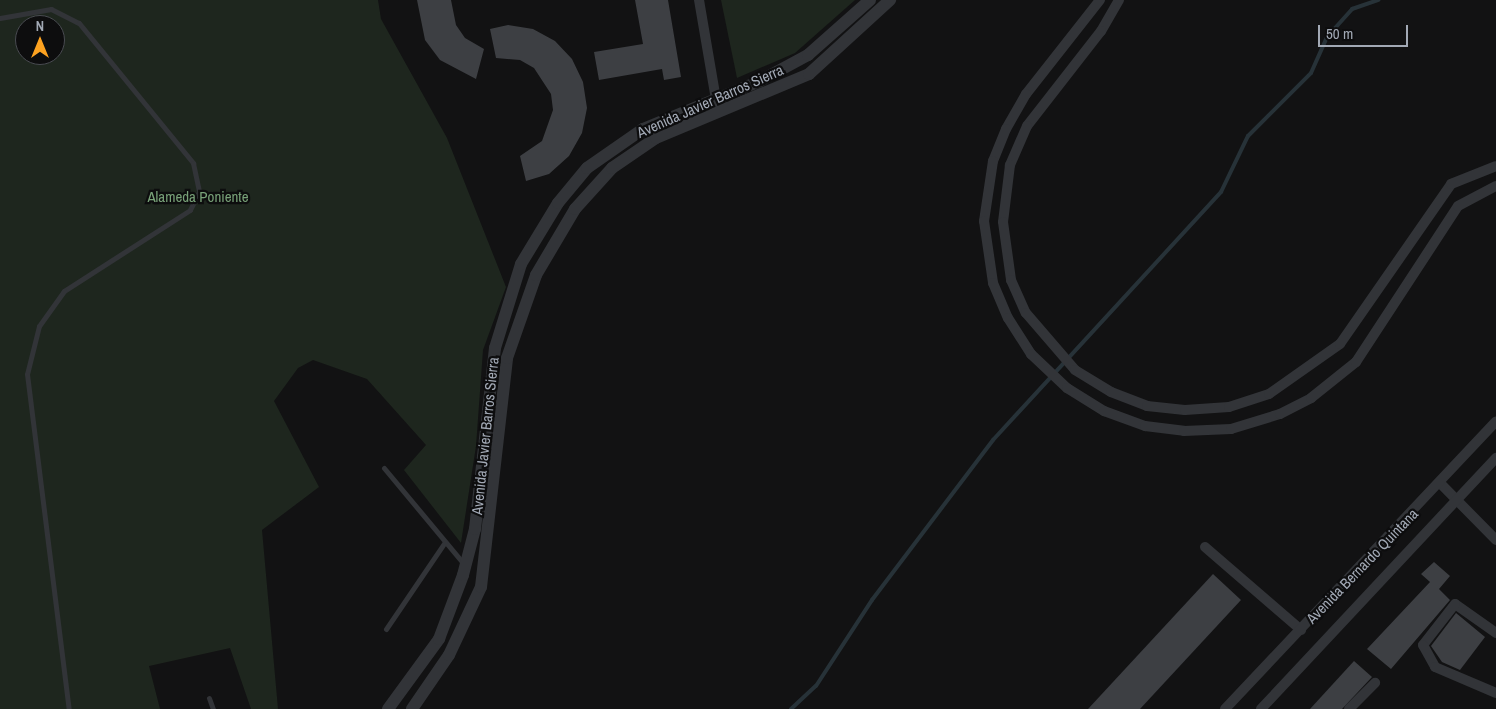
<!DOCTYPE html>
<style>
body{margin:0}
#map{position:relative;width:1496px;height:709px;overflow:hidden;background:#121213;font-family:"Archivo Narrow",sans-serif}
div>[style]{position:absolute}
.green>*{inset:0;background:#1e261e}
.stream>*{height:4px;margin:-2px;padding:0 2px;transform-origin:2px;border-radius:2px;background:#273238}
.building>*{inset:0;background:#3d3f43}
.service>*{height:5px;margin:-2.5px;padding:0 2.5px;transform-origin:2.5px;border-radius:2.5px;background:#323438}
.minor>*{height:10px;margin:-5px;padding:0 5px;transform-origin:5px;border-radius:5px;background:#323438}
.tertiary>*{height:12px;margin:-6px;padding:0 6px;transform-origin:6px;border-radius:6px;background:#323438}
span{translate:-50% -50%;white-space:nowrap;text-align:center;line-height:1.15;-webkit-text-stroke:4.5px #0d0d0e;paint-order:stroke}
.street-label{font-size:15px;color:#a2a9b5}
.park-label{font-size:15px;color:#78a178}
.north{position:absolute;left:15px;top:15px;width:50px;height:50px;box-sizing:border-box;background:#0d0d0e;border:1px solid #494b51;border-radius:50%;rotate:0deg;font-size:14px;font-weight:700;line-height:20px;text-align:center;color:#a2a9b5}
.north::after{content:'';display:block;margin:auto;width:18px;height:22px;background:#fda220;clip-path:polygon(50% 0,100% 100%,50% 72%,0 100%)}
.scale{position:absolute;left:1318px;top:25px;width:90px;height:22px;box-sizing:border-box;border:2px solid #a2a9b5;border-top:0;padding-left:6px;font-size:15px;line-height:18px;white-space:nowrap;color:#a2a9b5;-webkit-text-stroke:4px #0d0d0e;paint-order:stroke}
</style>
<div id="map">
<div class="green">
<i style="clip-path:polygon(evenodd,0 0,378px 0,381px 19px,447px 138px,506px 287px,483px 350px,476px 446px,461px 543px,404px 470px,426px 445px,367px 379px,313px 360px,298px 368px,274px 401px,319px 487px,262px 530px,278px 709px,251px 709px,230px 648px,149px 666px,160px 709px,0 709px,0 0,25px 25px,55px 25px,55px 55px,25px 55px,25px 25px)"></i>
<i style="clip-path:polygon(721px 0,855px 0,795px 53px,737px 78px)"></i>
</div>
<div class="stream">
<i style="left:791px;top:709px;width:34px;rotate:-43deg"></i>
<i style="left:816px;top:686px;width:103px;rotate:-56.9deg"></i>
<i style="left:872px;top:600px;width:201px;rotate:-52.9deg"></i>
<i style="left:993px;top:440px;width:337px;rotate:-47.4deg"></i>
<i style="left:1221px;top:192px;width:62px;rotate:-64.3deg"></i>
<i style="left:1248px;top:136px;width:89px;rotate:-45deg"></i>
<i style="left:1311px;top:73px;width:39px;rotate:-66deg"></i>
<i style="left:1327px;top:37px;width:38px;rotate:-48deg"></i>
<i style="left:1352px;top:9px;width:28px;rotate:-19deg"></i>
</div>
<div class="building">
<i style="clip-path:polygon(417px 0,451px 0,456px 25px,465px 38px,484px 49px,476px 79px,440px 60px,425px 40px)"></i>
<i style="clip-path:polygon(635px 0,668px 0,681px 77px,664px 80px,662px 69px,599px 80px,594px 52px,643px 44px)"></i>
<i style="clip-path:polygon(508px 25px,533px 29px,555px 41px,572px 59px,583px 82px,587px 108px,582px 133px,569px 156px,549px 174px,526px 181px,520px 156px,542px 141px,553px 110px,551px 94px,534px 68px,520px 60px,496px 58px,490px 29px)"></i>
<i style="clip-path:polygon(1434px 562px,1450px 576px,1439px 589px,1450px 600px,1391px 669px,1367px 649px,1430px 582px,1421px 574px)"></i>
<i style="clip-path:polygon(1213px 574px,1241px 600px,1140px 709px,1088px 709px)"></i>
<i style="clip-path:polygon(1456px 613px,1485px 637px,1460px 670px,1442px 662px,1431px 646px)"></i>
<i style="clip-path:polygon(1354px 661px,1372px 677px,1342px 709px,1310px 709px)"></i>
</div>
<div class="service">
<i style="left:0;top:18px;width:52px;rotate:-10deg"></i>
<i style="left:51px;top:9px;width:31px;rotate:27deg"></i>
<i style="left:79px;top:23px;width:181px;rotate:50.8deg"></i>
<i style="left:193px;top:163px;width:30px;rotate:78deg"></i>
<i style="left:199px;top:192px;width:20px;rotate:117deg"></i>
<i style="left:190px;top:210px;width:150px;rotate:147.3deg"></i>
<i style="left:64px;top:291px;width:43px;rotate:125.5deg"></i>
<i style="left:39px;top:326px;width:49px;rotate:104deg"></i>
<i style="left:27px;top:374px;width:338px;rotate:82.9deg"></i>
<i style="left:384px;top:468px;width:125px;rotate:50.2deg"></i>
<i style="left:386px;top:629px;width:105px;rotate:-55.9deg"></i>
<i style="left:209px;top:698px;width:12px;rotate:70deg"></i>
</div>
<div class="minor">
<i style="left:699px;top:0;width:107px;rotate:80.3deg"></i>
<i style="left:1100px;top:0;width:120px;rotate:128.2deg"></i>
<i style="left:1026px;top:94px;width:40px;rotate:119.7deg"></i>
<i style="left:1006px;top:129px;width:35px;rotate:112deg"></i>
<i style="left:993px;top:161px;width:61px;rotate:98.5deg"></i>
<i style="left:984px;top:221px;width:63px;rotate:81.7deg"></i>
<i style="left:993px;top:283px;width:38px;rotate:67deg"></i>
<i style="left:1008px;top:318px;width:43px;rotate:57.4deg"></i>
<i style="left:1031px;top:354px;width:50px;rotate:43.4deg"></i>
<i style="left:1067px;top:388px;width:44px;rotate:31.9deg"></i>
<i style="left:1104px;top:411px;width:44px;rotate:20.1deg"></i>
<i style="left:1145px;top:426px;width:39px;rotate:7deg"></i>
<i style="left:1184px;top:431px;width:47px;rotate:-2.4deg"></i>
<i style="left:1231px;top:429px;width:51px;rotate:-17deg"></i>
<i style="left:1280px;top:414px;width:35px;rotate:-27deg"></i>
<i style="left:1311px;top:398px;width:58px;rotate:-38.7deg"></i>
<i style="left:1356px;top:362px;width:186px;rotate:-56.8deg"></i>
<i style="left:1458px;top:206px;width:43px;rotate:-27.8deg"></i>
<i style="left:1119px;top:0;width:36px;rotate:120deg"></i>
<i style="left:1101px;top:31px;width:120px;rotate:127.9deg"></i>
<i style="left:1027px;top:126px;width:43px;rotate:113.6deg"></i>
<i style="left:1010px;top:165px;width:57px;rotate:97deg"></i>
<i style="left:1003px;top:222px;width:59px;rotate:82.1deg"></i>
<i style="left:1011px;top:280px;width:36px;rotate:66deg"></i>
<i style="left:1026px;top:313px;width:75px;rotate:49.3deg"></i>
<i style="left:1075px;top:370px;width:42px;rotate:31.4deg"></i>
<i style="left:1111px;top:392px;width:39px;rotate:21deg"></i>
<i style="left:1147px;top:406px;width:38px;rotate:6deg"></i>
<i style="left:1185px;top:410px;width:44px;rotate:-3.9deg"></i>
<i style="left:1229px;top:407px;width:42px;rotate:-18deg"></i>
<i style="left:1269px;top:394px;width:87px;rotate:-35.2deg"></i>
<i style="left:1340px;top:344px;width:195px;rotate:-55.2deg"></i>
<i style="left:1451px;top:184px;width:48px;rotate:-21.8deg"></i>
<i style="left:1440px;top:483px;width:80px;rotate:45.5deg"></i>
<i style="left:1205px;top:547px;width:127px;rotate:40.8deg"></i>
<i style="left:1496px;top:633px;width:50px;rotate:-144.7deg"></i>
<i style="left:1455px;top:604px;width:52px;rotate:128deg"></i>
<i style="left:1423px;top:645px;width:25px;rotate:61deg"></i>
<i style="left:1435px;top:667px;width:66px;rotate:23.1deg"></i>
<i style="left:1225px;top:709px;width:395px;rotate:-46.7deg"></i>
<i style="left:1261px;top:709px;width:344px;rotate:-46.9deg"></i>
<i style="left:1349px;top:709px;width:37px;rotate:-45deg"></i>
</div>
<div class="tertiary">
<i style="left:388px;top:709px;width:87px;rotate:-53.9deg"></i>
<i style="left:439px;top:639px;width:68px;rotate:-69.4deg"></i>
<i style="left:463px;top:575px;width:48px;rotate:-75.4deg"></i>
<i style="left:475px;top:529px;width:182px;rotate:-83.7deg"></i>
<i style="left:495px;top:348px;width:88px;rotate:-72.8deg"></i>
<i style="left:521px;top:264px;width:71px;rotate:-58.8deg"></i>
<i style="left:558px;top:203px;width:45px;rotate:-50.4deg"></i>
<i style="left:587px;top:168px;width:68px;rotate:-34.9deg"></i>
<i style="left:643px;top:129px;width:126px;rotate:-22.3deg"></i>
<i style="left:760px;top:81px;width:55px;rotate:-28.4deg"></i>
<i style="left:808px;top:55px;width:83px;rotate:-41.6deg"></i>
<i style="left:412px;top:709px;width:65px;rotate:-55.6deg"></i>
<i style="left:449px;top:655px;width:75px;rotate:-64.8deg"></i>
<i style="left:481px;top:587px;width:230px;rotate:-83.5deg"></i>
<i style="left:507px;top:358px;width:88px;rotate:-70.7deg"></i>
<i style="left:536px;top:275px;width:77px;rotate:-59.4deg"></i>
<i style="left:575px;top:209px;width:55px;rotate:-47.9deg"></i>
<i style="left:612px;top:168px;width:53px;rotate:-34.3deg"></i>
<i style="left:656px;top:138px;width:166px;rotate:-22.7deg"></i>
<i style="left:809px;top:74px;width:110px;rotate:-42.4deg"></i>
</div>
<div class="street-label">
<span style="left:710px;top:101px;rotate:-24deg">Avenida Javier Barros Sierra</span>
<span style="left:485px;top:436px;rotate:-84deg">Avenida Javier Barros Sierra</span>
<span style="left:1362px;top:566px;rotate:-46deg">Avenida Bernardo Quintana</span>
</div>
<div class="park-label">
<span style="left:198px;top:197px">Alameda Poniente</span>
</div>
<div class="north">N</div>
<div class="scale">50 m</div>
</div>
